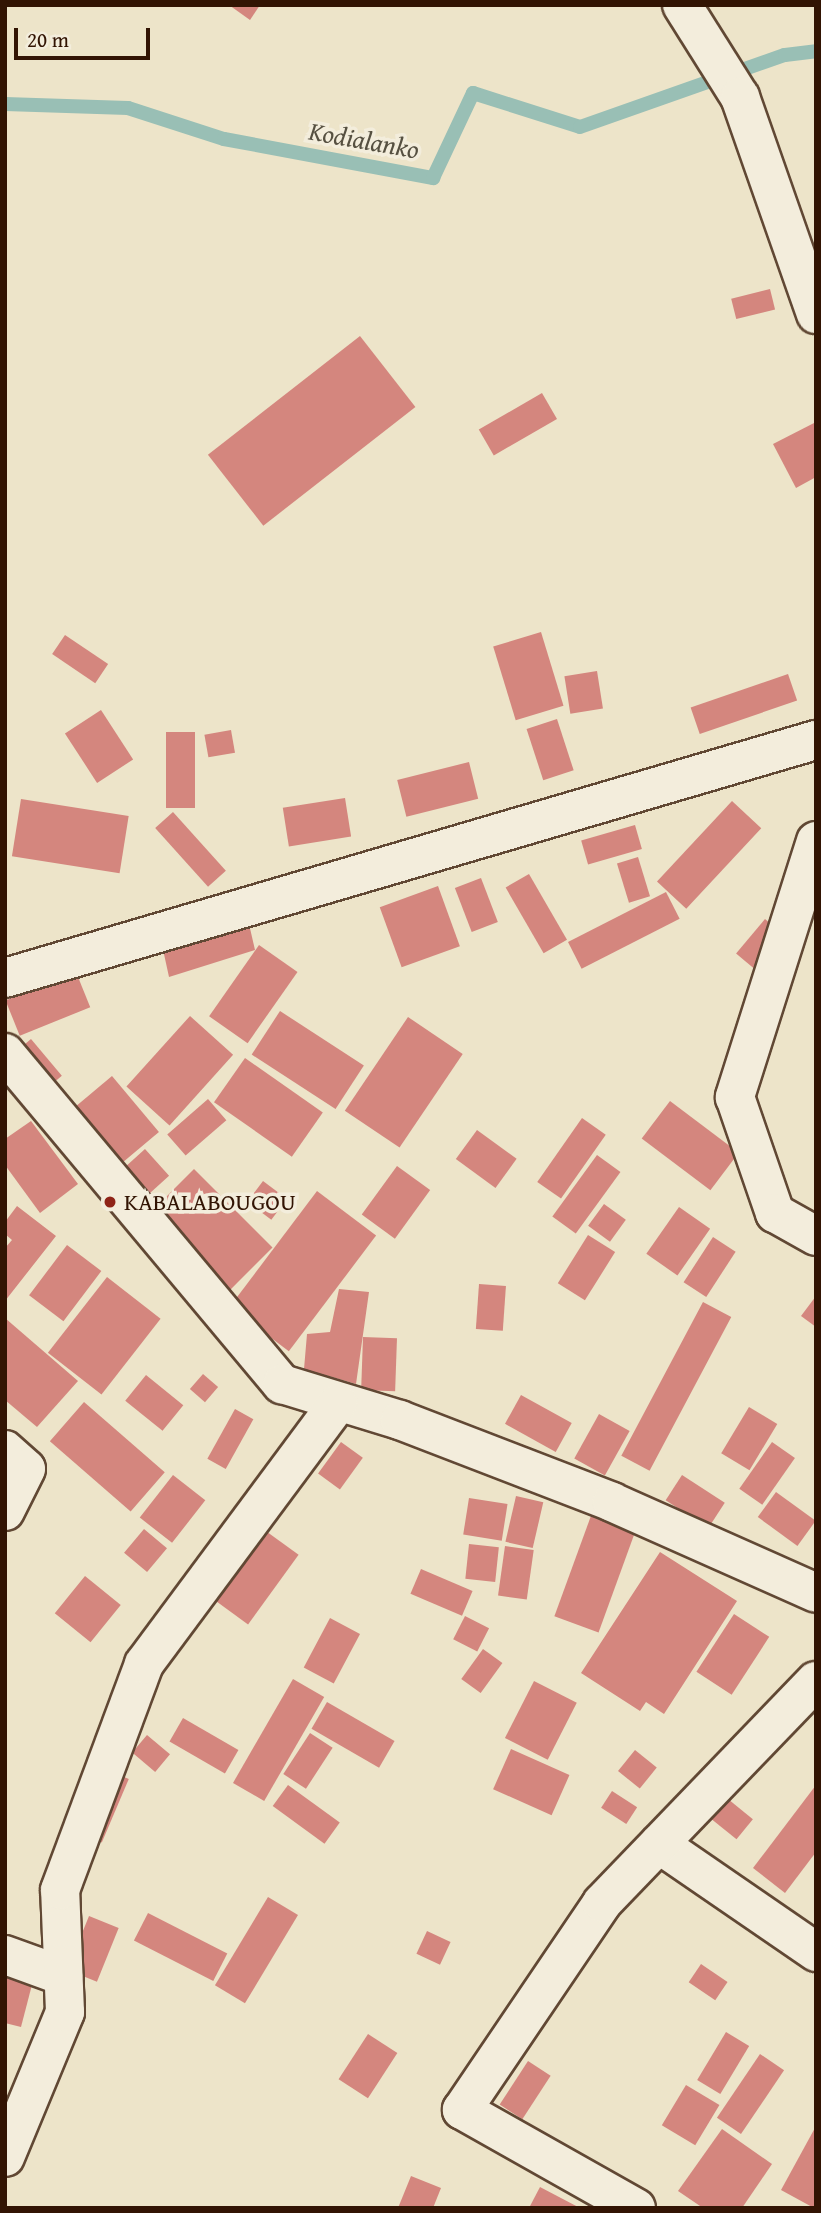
<!DOCTYPE html>
<style>
body{margin:0}
#map{position:relative;width:821px;height:2213px;overflow:hidden;background:#ede4c9;font-family:"Gentium Book Plus",serif}
div>[style]{position:absolute}
.stream>*{height:14px;margin:-7px;padding:0 7px;transform-origin:7px;border-radius:7px;background:#99bfb5}
.building>*{inset:0;background:#d4867e;transform-origin:0 0}
.roads{filter:drop-shadow(2px 0 #614834) drop-shadow(-2px 0 #614834) drop-shadow(0 2px #614834) drop-shadow(0 -2px #614834)}
.minor>*{height:38px;margin:-19px;padding:0 19px;transform-origin:19px;border-radius:19px;background:#f3eddc}
.dots>*{width:19px;height:19px;translate:-50% -50%;box-sizing:border-box;border:4px solid #f3eddc;border-radius:50%}
span{translate:-50% -50%;white-space:nowrap;text-align:center;line-height:1.15;-webkit-text-stroke:7px #f3eddc;paint-order:stroke}
.poi-label{font-size:24px;color:#321403}
.left{translate:0 -50%;text-align:left}
.water-label{font-size:26px;color:#565041;font-style:italic}
.frame{position:absolute;inset:0;border:7px solid #321403;pointer-events:none}
.scale{position:absolute;left:14px;top:28px;width:136px;height:32px;box-sizing:border-box;border:4px solid #321403;border-top:0;padding-left:9px;font-size:21px;line-height:24px;white-space:nowrap;color:#321403;-webkit-text-stroke:5px #f3eddc;paint-order:stroke}
</style>
<div id="map">
<div class="stream">
<i style="left:5px;top:104px;width:123px;rotate:1.9deg"></i>
<i style="left:128px;top:108px;width:101px;rotate:17.9deg"></i>
<i style="left:224px;top:139px;width:213px;rotate:10.6deg"></i>
<i style="left:433px;top:178px;width:94px;rotate:-64.8deg"></i>
<i style="left:473px;top:93px;width:112px;rotate:17.6deg"></i>
<i style="left:580px;top:127px;width:217px;rotate:-19.4deg"></i>
<i style="left:785px;top:55px;width:31px;rotate:-7deg"></i>
</div>
<div class="building">
<i style="clip-path:polygon(229px 5px,260px 5px,250px 20px)"></i>
<i style="left:770px;top:289px;width:21px;height:40px;rotate:76deg"></i>
<i style="left:360px;top:336px;width:90px;height:193px;rotate:52deg"></i>
<i style="left:542px;top:393px;width:30px;height:73px;rotate:60deg"></i>
<i style="clip-path:polygon(816px 422px,816px 477px,796px 488px,773px 444px)"></i>
<i style="left:541px;top:632px;width:77px;height:50px;rotate:73deg"></i>
<i style="left:65px;top:635px;width:52px;height:23px;rotate:34deg"></i>
<i style="left:597px;top:671px;width:38px;height:33px;rotate:81deg"></i>
<i style="left:788px;top:674px;width:28px;height:103px;rotate:71deg"></i>
<i style="left:101px;top:710px;width:59px;height:43px;rotate:57deg"></i>
<i style="left:557px;top:719px;width:54px;height:32px;rotate:72deg"></i>
<i style="left:231px;top:730px;width:23px;height:27px;rotate:80deg"></i>
<i style="left:166px;top:732px;width:29px;height:76px"></i>
<i style="left:469px;top:762px;width:38px;height:74px;rotate:76deg"></i>
<i style="left:345px;top:798px;width:39px;height:63px;rotate:81deg"></i>
<i style="left:21px;top:799px;width:109px;height:58px;rotate:9deg"></i>
<i style="left:732px;top:801px;width:40px;height:110px;rotate:43deg"></i>
<i style="left:173px;top:812px;width:79px;height:24px;rotate:48deg"></i>
<i style="left:635px;top:825px;width:25px;height:56px;rotate:74deg"></i>
<i style="left:638px;top:857px;width:41px;height:22px;rotate:73deg"></i>
<i style="left:529px;top:874px;width:76px;height:27px;rotate:60deg"></i>
<i style="left:481px;top:878px;width:47px;height:28px;rotate:69deg"></i>
<i style="left:438px;top:886px;width:64px;height:62px;rotate:70deg"></i>
<i style="left:666px;top:892px;width:30px;height:110px;rotate:63deg"></i>
<i style="left:765px;top:919px;width:30px;height:45px;rotate:40deg"></i>
<i style="clip-path:polygon(249px 924px,255px 950px,169px 977px,162px 945px)"></i>
<i style="left:259px;top:945px;width:47px;height:87px;rotate:35deg"></i>
<i style="left:76px;top:972px;width:38px;height:76px;rotate:68deg"></i>
<i style="left:280px;top:1011px;width:100px;height:52px;rotate:33deg"></i>
<i style="left:190px;top:1016px;width:58px;height:95px;rotate:42deg"></i>
<i style="left:408px;top:1017px;width:66px;height:113px;rotate:34deg"></i>
<i style="left:31px;top:1039px;width:48px;height:33px;rotate:50deg"></i>
<i style="left:245px;top:1058px;width:95px;height:54px;rotate:35deg"></i>
<i style="left:112px;top:1076px;width:73px;height:49px;rotate:50deg"></i>
<i style="left:208px;top:1099px;width:28px;height:54px;rotate:49deg"></i>
<i style="left:670px;top:1101px;width:86px;height:47px;rotate:37deg"></i>
<i style="left:582px;top:1118px;width:29px;height:78px;rotate:35deg"></i>
<i style="clip-path:polygon(31px 1121px,78px 1184px,40px 1213px,5px 1165px,5px 1139px)"></i>
<i style="left:477px;top:1130px;width:49px;height:36px;rotate:36deg"></i>
<i style="left:145px;top:1149px;width:36px;height:26px;rotate:48deg"></i>
<i style="left:597px;top:1155px;width:29px;height:76px;rotate:36deg"></i>
<i style="left:397px;top:1166px;width:41px;height:60px;rotate:36deg"></i>
<i style="left:194px;top:1169px;width:111px;height:60px;rotate:45deg"></i>
<i style="left:263px;top:1181px;width:30px;height:26px;rotate:37deg"></i>
<i style="left:317px;top:1191px;width:74px;height:145px;rotate:37deg"></i>
<i style="left:604px;top:1204px;width:27px;height:27px;rotate:36deg"></i>
<i style="clip-path:polygon(17px 1206px,56px 1236px,5px 1301px,5px 1248px,12px 1240px,5px 1234px,5px 1222px)"></i>
<i style="left:679px;top:1207px;width:38px;height:57px;rotate:35deg"></i>
<i style="left:588px;top:1235px;width:32px;height:57px;rotate:32deg"></i>
<i style="left:713px;top:1237px;width:27px;height:54px;rotate:33deg"></i>
<i style="left:67px;top:1245px;width:43px;height:63px;rotate:37deg"></i>
<i style="left:107px;top:1277px;width:68px;height:96px;rotate:38deg"></i>
<i style="left:479px;top:1284px;width:27px;height:45px;rotate:4deg"></i>
<i style="clip-path:polygon(339px 1289px,369px 1292px,356px 1384px,304px 1369px,307px 1334px,330px 1332px)"></i>
<i style="clip-path:polygon(816px 1296px,816px 1327px,801px 1316px)"></i>
<i style="left:703px;top:1302px;width:32px;height:174px;rotate:28deg"></i>
<i style="clip-path:polygon(5px 1318px,78px 1381px,37px 1427px,5px 1400px)"></i>
<i style="left:363px;top:1337px;width:34px;height:53px;rotate:2deg"></i>
<i style="left:203px;top:1374px;width:20px;height:20px;rotate:41deg"></i>
<i style="left:146px;top:1375px;width:48px;height:33px;rotate:39deg"></i>
<i style="left:521px;top:1395px;width:58px;height:33px;rotate:29deg"></i>
<i style="left:84px;top:1402px;width:107px;height:52px;rotate:41deg"></i>
<i style="left:749px;top:1407px;width:33px;height:54px;rotate:31deg"></i>
<i style="left:235px;top:1409px;width:21px;height:57px;rotate:29deg"></i>
<i style="left:599px;top:1414px;width:35px;height:51px;rotate:29deg"></i>
<i style="left:341px;top:1442px;width:27px;height:39px;rotate:36deg"></i>
<i style="left:772px;top:1442px;width:28px;height:57px;rotate:35deg"></i>
<i style="left:173px;top:1475px;width:41px;height:54px;rotate:38deg"></i>
<i style="left:682px;top:1475px;width:51px;height:30px;rotate:33deg"></i>
<i style="left:776px;top:1492px;width:49px;height:31px;rotate:36deg"></i>
<i style="left:516px;top:1496px;width:28px;height:47px;rotate:13deg"></i>
<i style="left:469px;top:1498px;width:39px;height:37px;rotate:9deg"></i>
<i style="left:592px;top:1513px;width:47px;height:110px;rotate:20deg"></i>
<i style="left:144px;top:1529px;width:30px;height:31px;rotate:40deg"></i>
<i style="left:263px;top:1529px;width:44px;height:86px;rotate:36deg"></i>
<i style="left:469px;top:1544px;width:30px;height:35px;rotate:6deg"></i>
<i style="left:505px;top:1546px;width:29px;height:50px;rotate:8deg"></i>
<i style="clip-path:polygon(660px 1552px,737px 1601px,664px 1714px,646px 1702px,640px 1711px,581px 1673px)"></i>
<i style="left:421px;top:1569px;width:56px;height:27px;rotate:23deg"></i>
<i style="left:85px;top:1576px;width:46px;height:48px;rotate:39deg"></i>
<i style="left:734px;top:1614px;width:42px;height:69px;rotate:33deg"></i>
<i style="left:465px;top:1616px;width:27px;height:26px;rotate:27deg"></i>
<i style="left:330px;top:1618px;width:34px;height:56px;rotate:28deg"></i>
<i style="left:483px;top:1649px;width:24px;height:37px;rotate:36deg"></i>
<i style="left:293px;top:1679px;width:36px;height:120px;rotate:30deg"></i>
<i style="left:534px;top:1681px;width:48px;height:64px;rotate:27deg"></i>
<i style="left:327px;top:1702px;width:78px;height:31px;rotate:30deg"></i>
<i style="left:183px;top:1718px;width:64px;height:27px;rotate:30deg"></i>
<i style="left:310px;top:1733px;width:27px;height:49px;rotate:33deg"></i>
<i style="left:147px;top:1735px;width:30px;height:23px;rotate:40deg"></i>
<i style="left:511px;top:1749px;width:64px;height:44px;rotate:24deg"></i>
<i style="left:635px;top:1750px;width:28px;height:27px;rotate:39deg"></i>
<i style="left:103px;top:1768px;width:28px;height:69px;rotate:23deg"></i>
<i style="left:288px;top:1785px;width:64px;height:26px;rotate:36deg"></i>
<i style="clip-path:polygon(816px 1785px,816px 1852px,785px 1893px,753px 1868px)"></i>
<i style="left:612px;top:1791px;width:30px;height:20px;rotate:33deg"></i>
<i style="left:728px;top:1799px;width:32px;height:26px;rotate:39deg"></i>
<i style="left:268px;top:1897px;width:35px;height:103px;rotate:31deg"></i>
<i style="left:148px;top:1913px;width:89px;height:31px;rotate:27deg"></i>
<i style="left:89px;top:1916px;width:32px;height:58px;rotate:22deg"></i>
<i style="left:427px;top:1931px;width:26px;height:25px;rotate:25deg"></i>
<i style="left:701px;top:1964px;width:32px;height:22px;rotate:34deg"></i>
<i style="clip-path:polygon(5px 1970px,34px 1977px,21px 2027px,5px 2023px)"></i>
<i style="left:726px;top:2032px;width:27px;height:56px;rotate:31deg"></i>
<i style="left:368px;top:2034px;width:35px;height:54px;rotate:33deg"></i>
<i style="left:760px;top:2054px;width:29px;height:77px;rotate:34deg"></i>
<i style="left:528px;top:2061px;width:27px;height:52px;rotate:33deg"></i>
<i style="left:686px;top:2085px;width:39px;height:47px;rotate:31deg"></i>
<i style="clip-path:polygon(816px 2126px,816px 2208px,814px 2208px,781px 2190px)"></i>
<i style="clip-path:polygon(722px 2129px,772px 2164px,742px 2208px,703px 2208px,678px 2191px)"></i>
<i style="clip-path:polygon(411px 2176px,441px 2188px,433px 2208px,398px 2208px)"></i>
<i style="clip-path:polygon(540px 2187px,580px 2208px,529px 2208px)"></i>
</div>
<div class="roads">
<div class="minor">
<i style="left:682px;top:5px;width:109px;rotate:57.8deg"></i>
<i style="left:740px;top:97px;width:230px;rotate:70.7deg"></i>
<i style="left:816px;top:841px;width:269px;rotate:107.6deg"></i>
<i style="left:735px;top:1097px;width:123px;rotate:71deg"></i>
<i style="left:775px;top:1213px;width:47px;rotate:29.3deg"></i>
<i style="left:5px;top:978px;width:845px;rotate:-16.36deg"></i>
<i style="left:5px;top:1053px;width:432px;rotate:50.1deg"></i>
<i style="left:282px;top:1384px;width:123px;rotate:17deg"></i>
<i style="left:400px;top:1420px;width:227px;rotate:21.1deg"></i>
<i style="left:612px;top:1502px;width:223px;rotate:24deg"></i>
<i style="left:5px;top:1450px;width:28px;rotate:42deg"></i>
<i style="left:26px;top:1469px;width:47px;rotate:116.6deg"></i>
<i style="left:659px;top:1844px;width:191px;rotate:34.5deg"></i>
<i style="left:5px;top:1955px;width:62px;rotate:19.9deg"></i>
<i style="left:5px;top:2157px;width:157px;rotate:-67.5deg"></i>
<i style="left:65px;top:2012px;width:122px;rotate:-92.3deg"></i>
<i style="left:60px;top:1890px;width:241px;rotate:-69.6deg"></i>
<i style="left:144px;top:1664px;width:325px;rotate:-53.4deg"></i>
<i style="left:636px;top:2208px;width:200px;rotate:-150.6deg"></i>
<i style="left:462px;top:2110px;width:250px;rotate:-55.9deg"></i>
<i style="left:602px;top:1903px;width:308px;rotate:-46.1deg"></i>
</div>
</div>
<div class="dots">
<i style="left:110px;top:1202px;background:#8f2418"></i>
</div>
<div class="poi-label">
<span class="left" style="left:124px;top:1202px">KABALABOUGOU</span>
</div>
<div class="water-label">
<span style="left:364px;top:140px;rotate:10deg">Kodialanko</span>
</div>
<div class="frame"></div>
<div class="scale">20 m</div>
</div>
